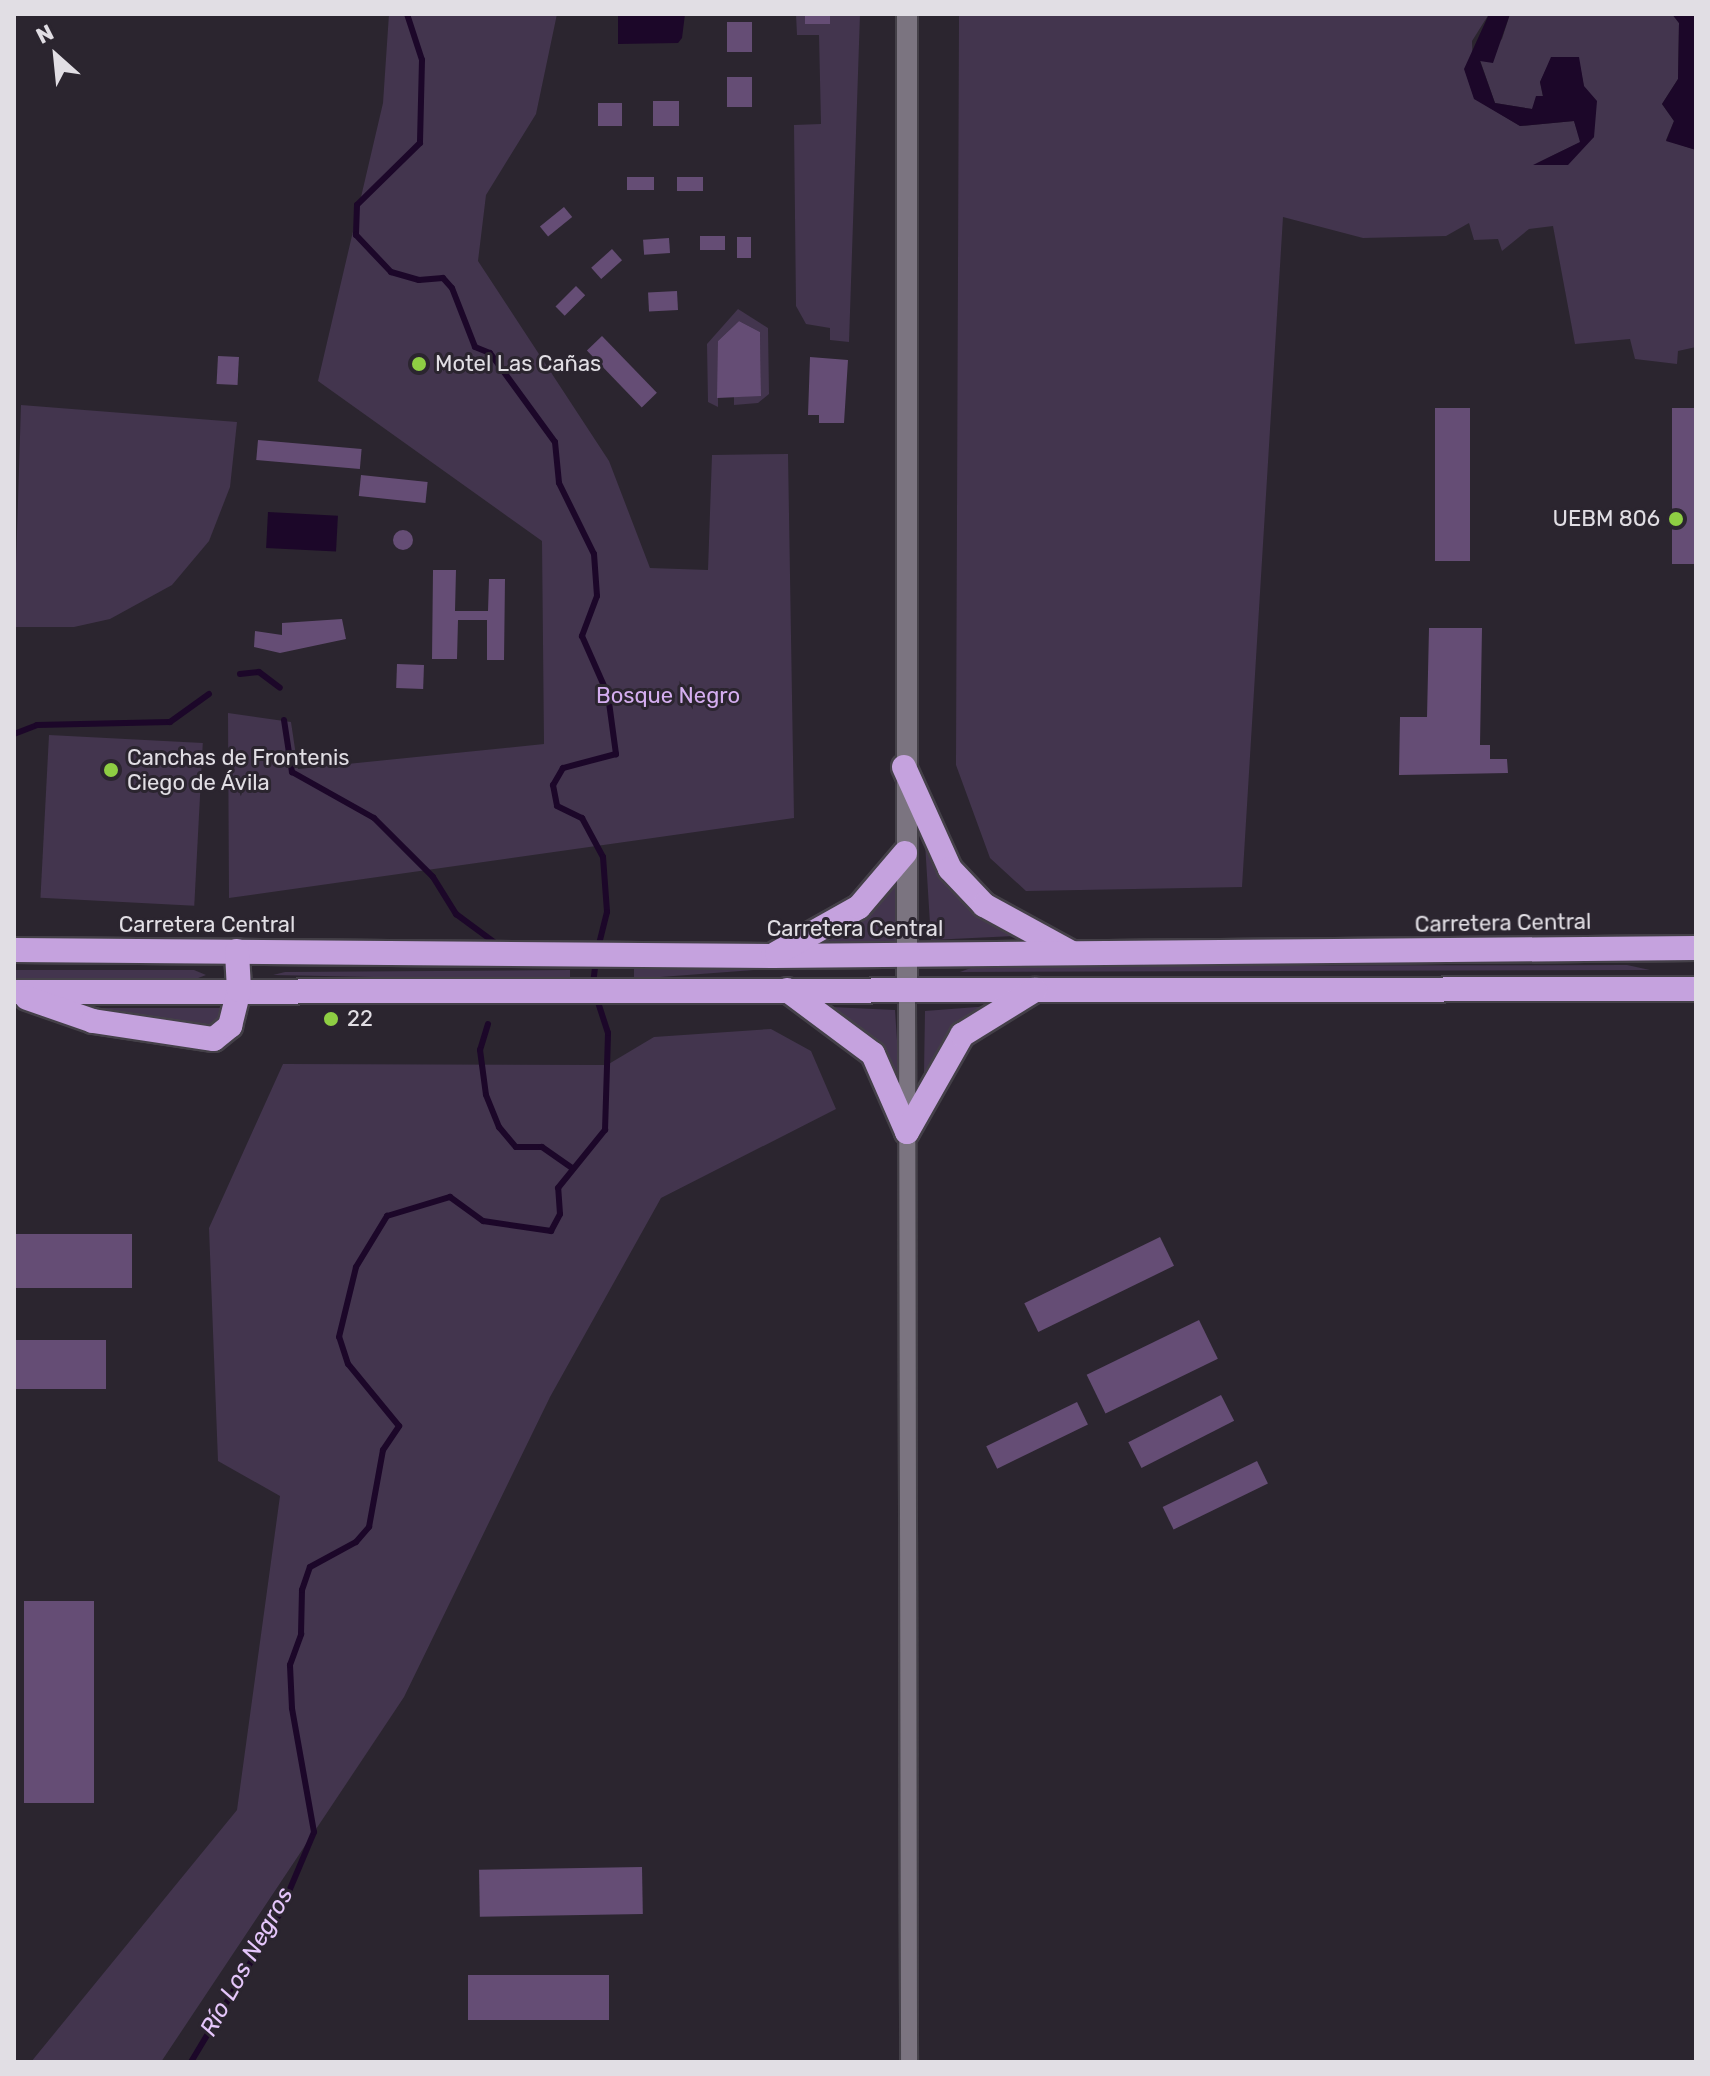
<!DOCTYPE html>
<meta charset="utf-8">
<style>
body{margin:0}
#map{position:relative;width:1710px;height:2076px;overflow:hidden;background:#2b252f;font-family:Rubik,sans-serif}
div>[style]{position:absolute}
.green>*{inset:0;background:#43354e;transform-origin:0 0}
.water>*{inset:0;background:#1c0729;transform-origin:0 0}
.stream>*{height:6px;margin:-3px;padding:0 3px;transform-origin:3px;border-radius:3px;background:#1c0729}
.building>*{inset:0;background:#654d75;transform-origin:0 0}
.round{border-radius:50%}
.roads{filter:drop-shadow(2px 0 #444048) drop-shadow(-2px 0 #444048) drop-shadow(0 2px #444048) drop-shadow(0 -2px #444048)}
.street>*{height:16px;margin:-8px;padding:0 8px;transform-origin:8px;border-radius:8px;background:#7b7480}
.secondary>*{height:20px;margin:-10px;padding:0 10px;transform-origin:10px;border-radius:10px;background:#7b7480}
.highway>*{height:24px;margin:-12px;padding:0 12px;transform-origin:12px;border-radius:12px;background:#c5a2de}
.dots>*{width:22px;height:22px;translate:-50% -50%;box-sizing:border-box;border:4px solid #2b252f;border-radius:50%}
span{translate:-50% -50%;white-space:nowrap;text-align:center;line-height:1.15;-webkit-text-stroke:6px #2b252f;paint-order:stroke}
.poi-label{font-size:22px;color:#e1dee4}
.left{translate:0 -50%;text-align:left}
.right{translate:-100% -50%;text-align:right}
.park-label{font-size:22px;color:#d5aef0}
.street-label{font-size:22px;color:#e1dee4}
.water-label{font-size:24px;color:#e5c6fb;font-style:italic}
.frame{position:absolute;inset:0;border:16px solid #e1dee4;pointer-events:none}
.north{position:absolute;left:16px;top:16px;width:80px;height:80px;-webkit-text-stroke:6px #2b252f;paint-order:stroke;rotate:333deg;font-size:22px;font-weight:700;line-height:32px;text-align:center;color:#e1dee4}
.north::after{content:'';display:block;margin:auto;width:28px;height:36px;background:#e1dee4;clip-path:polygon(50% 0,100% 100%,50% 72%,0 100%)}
</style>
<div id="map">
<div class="green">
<i style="clip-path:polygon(389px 14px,557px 14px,536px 114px,486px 195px,478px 261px,609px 461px,650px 568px,708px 570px,712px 455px,788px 454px,794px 818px,229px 898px,228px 713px,291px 722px,298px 769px,544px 744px,542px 541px,318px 381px,383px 103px)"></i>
<i style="clip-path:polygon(796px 14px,860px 14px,849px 342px,830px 340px,830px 328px,806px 324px,796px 306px,794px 125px,821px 124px,819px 35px,797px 35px)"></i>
<i style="clip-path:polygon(959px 14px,1489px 14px,1472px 41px,1474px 98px,1520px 126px,1574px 121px,1581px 142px,1535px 164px,1594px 137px,1578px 57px,1552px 57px,1540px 82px,1543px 97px,1532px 109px,1495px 103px,1480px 60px,1502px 39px,1510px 14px,1672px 14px,1679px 23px,1678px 79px,1662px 104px,1674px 121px,1666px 140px,1696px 150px,1696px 347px,1678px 351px,1677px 364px,1635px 359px,1630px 339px,1575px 344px,1553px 226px,1529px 229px,1502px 251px,1498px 239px,1474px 240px,1469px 223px,1446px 236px,1363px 238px,1283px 217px,1242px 887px,1026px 891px,990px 858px,956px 765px)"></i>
<i style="clip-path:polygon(738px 309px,768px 328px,769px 394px,758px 403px,734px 405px,734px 397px,761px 395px,760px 332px,739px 321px,718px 341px,718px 407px,708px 402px,707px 344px)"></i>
<i style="clip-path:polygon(21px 405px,237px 422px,230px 487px,209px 541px,172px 585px,110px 619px,74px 627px,14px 627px)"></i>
<i style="left:49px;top:735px;width:154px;height:163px;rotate:3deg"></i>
<i style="clip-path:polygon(925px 843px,953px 886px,1014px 936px,931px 940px)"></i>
<i style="clip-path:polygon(896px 885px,895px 942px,823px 945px,852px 925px)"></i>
<i style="clip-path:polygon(1627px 965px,1650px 970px,960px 972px,976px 966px)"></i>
<i style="clip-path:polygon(885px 967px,781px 968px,634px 979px,634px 968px)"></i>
<i style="clip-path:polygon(14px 970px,194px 970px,206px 975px,193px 980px,14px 980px)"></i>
<i style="clip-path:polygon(570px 970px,570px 981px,273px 975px,285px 972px)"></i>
<i style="clip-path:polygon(990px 1006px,951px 1034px,924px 1073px,925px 1011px)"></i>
<i style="clip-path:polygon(831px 1007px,895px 1010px,900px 1085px,864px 1032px)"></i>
<i style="clip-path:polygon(84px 1008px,226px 1008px,214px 1028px)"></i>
<i style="clip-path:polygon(771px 1029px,811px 1051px,836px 1109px,661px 1198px,550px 1397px,404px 1697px,161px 2062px,31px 2062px,237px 1810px,280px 1496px,218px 1461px,209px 1228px,283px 1064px,607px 1065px,654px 1037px)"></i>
</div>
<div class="water">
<i style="clip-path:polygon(618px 14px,685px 14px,682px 38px,678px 43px,618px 44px)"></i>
<i style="clip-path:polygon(1489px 14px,1510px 14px,1493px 63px,1480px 61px,1495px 103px,1532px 109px,1536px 96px,1543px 96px,1540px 82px,1551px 57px,1579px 57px,1584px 86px,1597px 101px,1594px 137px,1568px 165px,1533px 165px,1580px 142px,1574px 121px,1520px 126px,1474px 99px,1464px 69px)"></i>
<i style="clip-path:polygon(1672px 14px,1696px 14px,1696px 150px,1666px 141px,1674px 121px,1662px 104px,1678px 79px,1679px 23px)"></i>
<i style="left:268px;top:512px;width:70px;height:36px;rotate:3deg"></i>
</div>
<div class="stream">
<i style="left:407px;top:14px;width:48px;rotate:71.9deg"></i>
<i style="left:422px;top:60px;width:83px;rotate:91.4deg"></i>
<i style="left:420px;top:143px;width:88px;rotate:135.5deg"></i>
<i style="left:357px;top:205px;width:30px;rotate:92deg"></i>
<i style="left:356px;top:235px;width:51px;rotate:46.6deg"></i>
<i style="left:391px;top:272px;width:29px;rotate:16deg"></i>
<i style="left:419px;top:280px;width:24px;rotate:-5deg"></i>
<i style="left:443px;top:278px;width:13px;rotate:48deg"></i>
<i style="left:452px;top:288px;width:63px;rotate:68.7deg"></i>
<i style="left:475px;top:347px;width:16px;rotate:22deg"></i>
<i style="left:490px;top:353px;width:110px;rotate:53.9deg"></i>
<i style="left:555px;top:442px;width:41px;rotate:84.4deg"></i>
<i style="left:559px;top:483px;width:79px;rotate:63.8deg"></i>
<i style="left:594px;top:554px;width:42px;rotate:85.9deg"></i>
<i style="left:597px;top:596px;width:43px;rotate:110.6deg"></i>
<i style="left:582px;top:636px;width:64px;rotate:66.2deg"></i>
<i style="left:608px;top:695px;width:60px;rotate:82.3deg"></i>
<i style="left:616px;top:754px;width:55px;rotate:165.2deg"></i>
<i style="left:563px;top:768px;width:20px;rotate:120deg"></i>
<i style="left:553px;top:785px;width:21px;rotate:79deg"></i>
<i style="left:557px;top:806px;width:28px;rotate:26deg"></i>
<i style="left:582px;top:818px;width:44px;rotate:61.7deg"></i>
<i style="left:603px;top:857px;width:55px;rotate:85.8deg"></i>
<i style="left:607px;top:912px;width:38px;rotate:104deg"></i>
<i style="left:240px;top:674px;width:19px;rotate:-6deg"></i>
<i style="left:259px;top:672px;width:26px;rotate:37deg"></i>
<i style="left:284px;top:720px;width:53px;rotate:81.3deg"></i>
<i style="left:292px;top:772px;width:94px;rotate:29.3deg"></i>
<i style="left:374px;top:818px;width:83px;rotate:45deg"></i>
<i style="left:433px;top:877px;width:44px;rotate:58.1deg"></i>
<i style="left:456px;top:914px;width:52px;rotate:36.4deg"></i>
<i style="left:14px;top:734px;width:25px;rotate:-21deg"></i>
<i style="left:37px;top:725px;width:133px;rotate:-1.3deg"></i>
<i style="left:170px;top:722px;width:48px;rotate:-35.7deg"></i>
<i style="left:593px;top:984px;width:24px;rotate:-83deg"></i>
<i style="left:488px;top:1024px;width:27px;rotate:107deg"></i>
<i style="left:480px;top:1050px;width:45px;rotate:82.4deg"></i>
<i style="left:486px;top:1095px;width:35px;rotate:68deg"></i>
<i style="left:499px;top:1127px;width:26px;rotate:50deg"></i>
<i style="left:516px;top:1147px;width:26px"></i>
<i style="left:542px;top:1147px;width:38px;rotate:35deg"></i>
<i style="left:191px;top:2062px;width:171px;rotate:-59.1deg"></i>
<i style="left:279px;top:1915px;width:90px;rotate:-67.1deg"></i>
<i style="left:314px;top:1832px;width:126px;rotate:-100.1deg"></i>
<i style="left:292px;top:1708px;width:43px;rotate:-92.7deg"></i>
<i style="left:290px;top:1665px;width:33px;rotate:-70deg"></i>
<i style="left:301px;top:1634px;width:44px;rotate:-88.7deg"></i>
<i style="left:302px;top:1590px;width:24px;rotate:-71deg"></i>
<i style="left:310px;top:1567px;width:52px;rotate:-28.5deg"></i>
<i style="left:356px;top:1542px;width:20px;rotate:-49deg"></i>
<i style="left:369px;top:1527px;width:78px;rotate:-79.7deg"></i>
<i style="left:383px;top:1450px;width:29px;rotate:-56deg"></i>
<i style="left:399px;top:1426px;width:80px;rotate:-129.4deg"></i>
<i style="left:348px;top:1364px;width:28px;rotate:-108deg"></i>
<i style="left:339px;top:1337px;width:72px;rotate:-76.3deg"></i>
<i style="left:356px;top:1267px;width:60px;rotate:-58.7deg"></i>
<i style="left:387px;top:1216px;width:66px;rotate:-16.8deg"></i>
<i style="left:450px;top:1197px;width:41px;rotate:36deg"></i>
<i style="left:483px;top:1221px;width:69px;rotate:8.4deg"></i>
<i style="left:551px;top:1231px;width:19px;rotate:-62deg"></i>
<i style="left:560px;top:1214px;width:26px;rotate:-94deg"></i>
<i style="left:558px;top:1188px;width:75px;rotate:-51deg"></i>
<i style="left:605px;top:1130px;width:97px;rotate:-88.2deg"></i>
<i style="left:608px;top:1033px;width:40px;rotate:-108deg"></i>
</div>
<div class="building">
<i style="left:805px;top:14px;width:25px;height:10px"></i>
<i style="left:727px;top:22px;width:25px;height:30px"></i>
<i style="left:727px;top:77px;width:25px;height:30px"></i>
<i style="left:653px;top:101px;width:26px;height:25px"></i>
<i style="left:598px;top:103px;width:24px;height:23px"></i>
<i style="left:627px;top:177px;width:27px;height:13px"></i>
<i style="left:677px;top:177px;width:26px;height:14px"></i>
<i style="left:564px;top:207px;width:13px;height:31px;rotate:51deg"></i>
<i style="left:725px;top:236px;width:14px;height:25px;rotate:90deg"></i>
<i style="left:737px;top:237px;width:14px;height:21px"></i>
<i style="left:669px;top:238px;width:15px;height:26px;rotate:86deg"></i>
<i style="left:612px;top:249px;width:15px;height:28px;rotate:48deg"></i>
<i style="left:576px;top:286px;width:13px;height:29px;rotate:45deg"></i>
<i style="left:677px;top:291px;width:19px;height:29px;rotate:87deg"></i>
<i style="clip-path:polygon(739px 321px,760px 332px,761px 396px,717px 398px,718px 341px)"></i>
<i style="left:602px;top:336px;width:79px;height:21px;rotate:46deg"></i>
<i style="left:218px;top:356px;width:21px;height:28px;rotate:3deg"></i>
<i style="clip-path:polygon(810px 357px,848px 360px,844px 423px,819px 423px,819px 415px,808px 415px)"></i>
<i style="left:1435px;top:408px;width:35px;height:153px"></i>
<i style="left:1672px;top:408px;width:24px;height:156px"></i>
<i style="left:258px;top:440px;width:104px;height:20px;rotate:5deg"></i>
<i style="left:361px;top:475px;width:67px;height:21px;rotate:6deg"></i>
<i class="round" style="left:393px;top:530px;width:20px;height:20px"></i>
<i style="clip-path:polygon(433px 570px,456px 570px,455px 611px,488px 611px,489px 579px,505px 579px,504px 660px,487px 660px,487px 620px,458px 620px,457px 659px,432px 659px)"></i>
<i style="clip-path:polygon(342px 619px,346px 639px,280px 653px,254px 647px,255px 631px,282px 635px,282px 623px)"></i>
<i style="clip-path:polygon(1429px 628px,1482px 628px,1480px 745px,1490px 745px,1490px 759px,1507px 759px,1508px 773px,1399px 775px,1400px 717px,1427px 717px)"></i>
<i style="left:397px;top:664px;width:27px;height:24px;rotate:2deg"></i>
<i style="left:14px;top:1234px;width:118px;height:54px"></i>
<i style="left:1160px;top:1237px;width:32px;height:151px;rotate:64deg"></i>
<i style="left:1199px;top:1320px;width:43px;height:125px;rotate:64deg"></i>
<i style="left:106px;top:1340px;width:49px;height:92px;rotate:90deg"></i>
<i style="left:1221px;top:1395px;width:29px;height:104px;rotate:63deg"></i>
<i style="left:1077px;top:1402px;width:25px;height:101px;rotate:64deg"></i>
<i style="left:1257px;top:1461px;width:25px;height:105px;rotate:64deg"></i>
<i style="left:24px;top:1601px;width:70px;height:202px"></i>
<i style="left:642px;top:1867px;width:47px;height:163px;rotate:89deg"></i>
<i style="left:609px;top:1975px;width:45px;height:141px;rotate:90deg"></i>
</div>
<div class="roads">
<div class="street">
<i style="left:907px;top:989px;width:1073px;rotate:89.89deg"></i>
</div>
<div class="secondary">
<i style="left:907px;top:14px;width:975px;rotate:90deg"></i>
</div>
<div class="highway">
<i style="left:904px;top:767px;width:112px;rotate:65.7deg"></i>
<i style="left:950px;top:869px;width:50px;rotate:46.6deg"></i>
<i style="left:984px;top:905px;width:98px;rotate:28.7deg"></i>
<i style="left:14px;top:950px;width:759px;rotate:0.45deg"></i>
<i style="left:773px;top:956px;width:923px;rotate:-0.5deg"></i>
<i style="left:777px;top:953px;width:94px;rotate:-29.3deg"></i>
<i style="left:859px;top:907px;width:71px;rotate:-49.6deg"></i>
<i style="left:787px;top:990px;width:107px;rotate:36.7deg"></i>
<i style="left:873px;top:1054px;width:85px;rotate:66.4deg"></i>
<i style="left:14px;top:992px;width:1682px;rotate:-0.1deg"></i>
<i style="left:27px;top:998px;width:70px;rotate:19.2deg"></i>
<i style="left:93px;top:1021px;width:122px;rotate:8.5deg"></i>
<i style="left:214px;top:1039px;width:21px;rotate:-39deg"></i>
<i style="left:230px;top:1026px;width:37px;rotate:-76deg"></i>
<i style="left:239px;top:990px;width:39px;rotate:-93deg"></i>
<i style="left:907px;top:1132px;width:112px;rotate:-60.4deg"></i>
<i style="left:962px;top:1035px;width:86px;rotate:-31.7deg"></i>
</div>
</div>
<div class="dots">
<i style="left:419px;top:364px;background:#8ece43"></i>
<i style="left:1676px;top:519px;background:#8ece43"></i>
<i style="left:111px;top:770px;background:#8ece43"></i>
<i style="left:331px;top:1019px;background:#8ece43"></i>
</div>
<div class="poi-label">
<span class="left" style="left:435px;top:364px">Motel Las Cañas</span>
<span class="right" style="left:1660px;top:519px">UEBM 806</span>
<span class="left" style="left:127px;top:770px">Canchas de Frontenis<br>Ciego de Ávila</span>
<span class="left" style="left:347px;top:1019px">22</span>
</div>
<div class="park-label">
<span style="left:668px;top:696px">Bosque Negro</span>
</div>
<div class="street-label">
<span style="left:1503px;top:923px;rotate:-1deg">Carretera Central</span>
<span style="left:207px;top:925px">Carretera Central</span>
<span style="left:855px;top:929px">Carretera Central</span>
</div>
<div class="water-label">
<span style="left:247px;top:1962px;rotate:-61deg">Río Los Negros</span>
</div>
<div class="frame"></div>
<div class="north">N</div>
</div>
